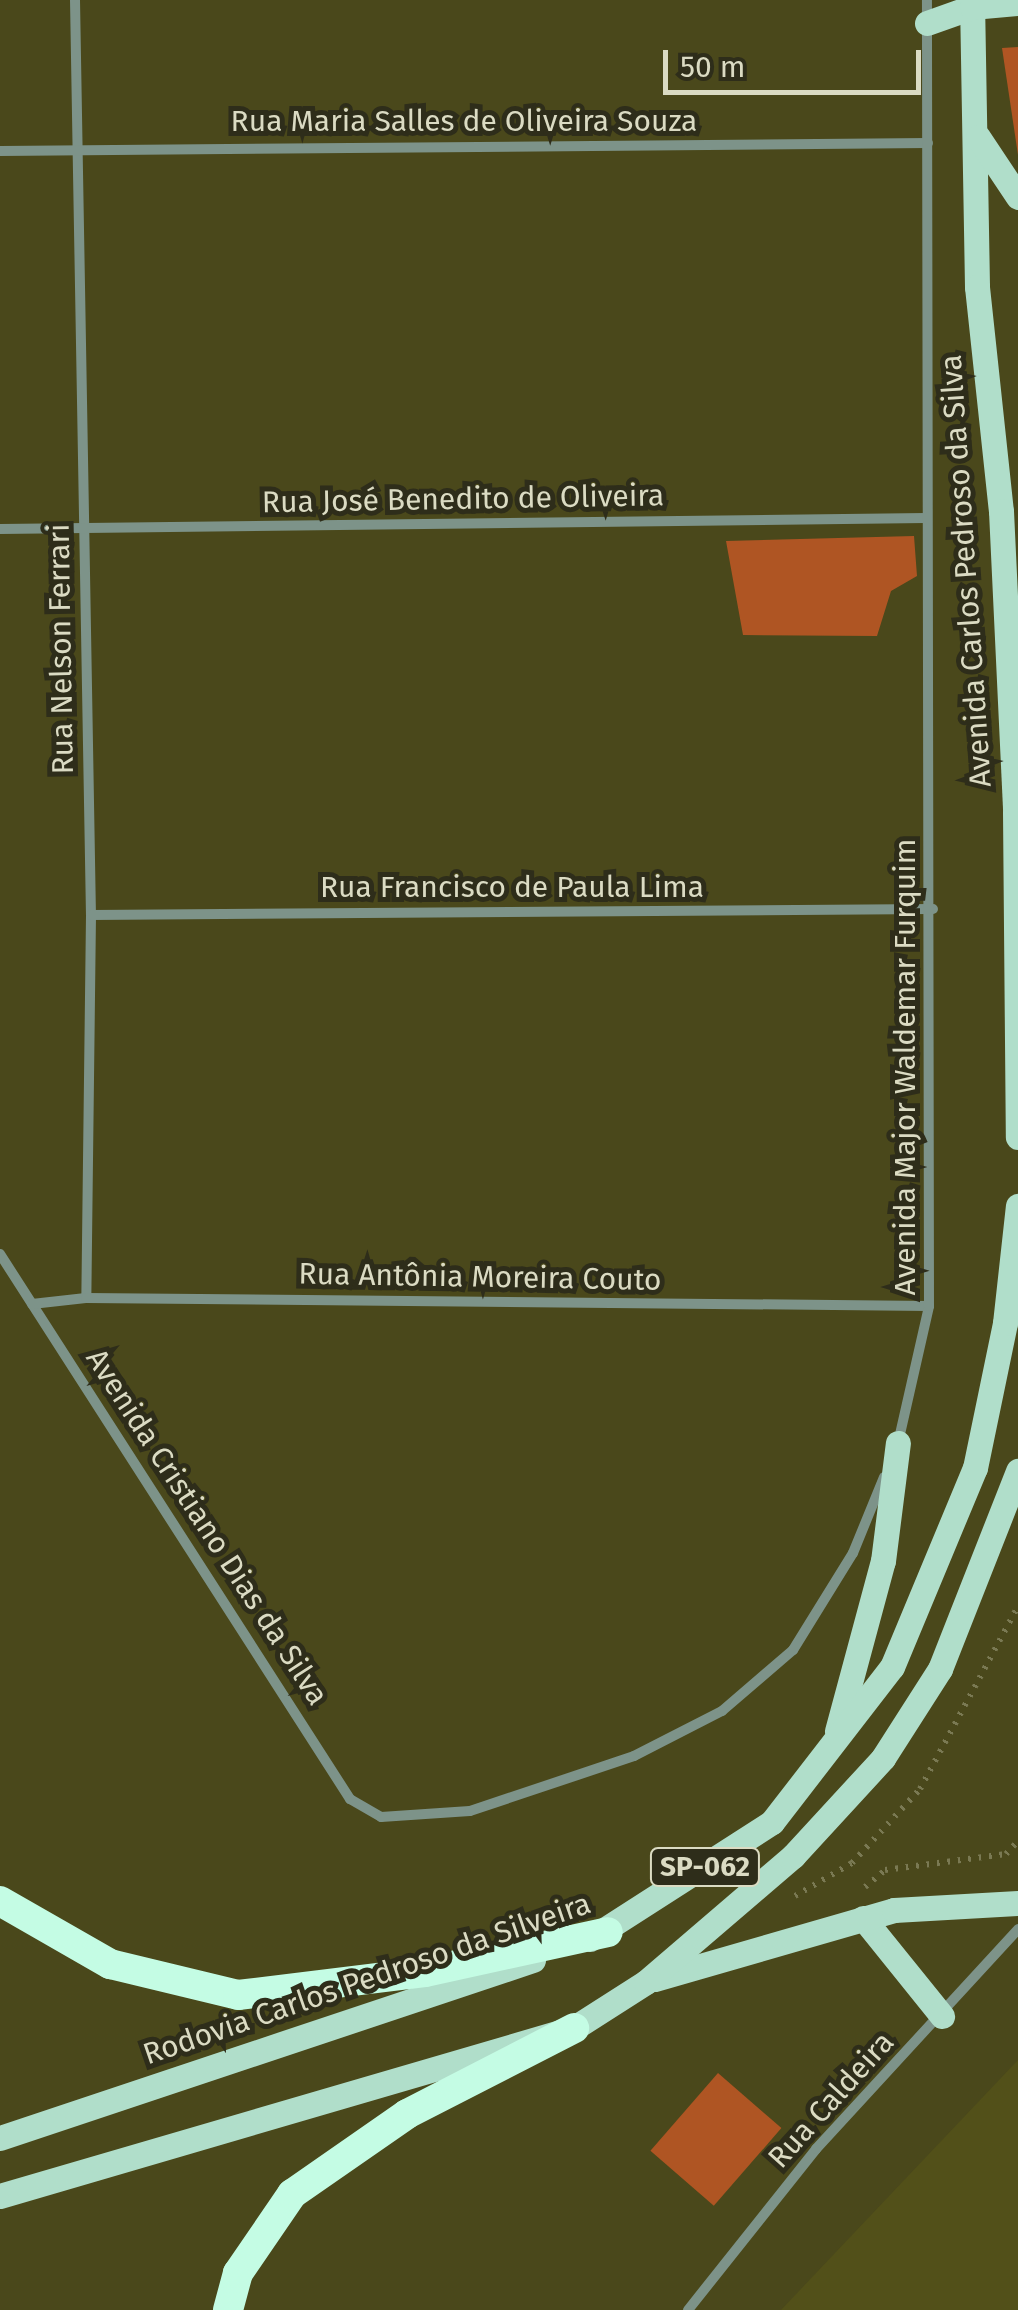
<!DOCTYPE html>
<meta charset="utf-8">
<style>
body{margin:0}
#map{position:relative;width:1018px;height:2310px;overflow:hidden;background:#4a481b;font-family:"Fira Sans",sans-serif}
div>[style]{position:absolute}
.built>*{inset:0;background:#525019}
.green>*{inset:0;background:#af5523;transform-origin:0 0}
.path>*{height:6px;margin-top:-3px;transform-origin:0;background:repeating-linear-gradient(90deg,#7a7953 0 2.5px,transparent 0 10.5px)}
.minor>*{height:10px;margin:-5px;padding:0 5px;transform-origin:5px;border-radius:5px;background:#7d9389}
.primary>*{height:25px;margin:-12.5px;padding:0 12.5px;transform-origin:12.5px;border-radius:12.5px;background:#b0deca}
.motorway>*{height:30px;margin:-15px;padding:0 15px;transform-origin:15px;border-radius:15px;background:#c4fce4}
span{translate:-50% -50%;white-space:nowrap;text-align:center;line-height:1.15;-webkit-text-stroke:10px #2e2d1a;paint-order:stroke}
.shield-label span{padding:2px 8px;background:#2e2d1a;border:2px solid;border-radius:8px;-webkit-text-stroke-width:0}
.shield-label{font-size:28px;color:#dbdbc3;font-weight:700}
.street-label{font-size:30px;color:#dbdbc3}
.scale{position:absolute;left:663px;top:50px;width:258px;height:45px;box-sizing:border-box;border:5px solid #dbdbc3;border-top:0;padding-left:12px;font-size:30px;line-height:35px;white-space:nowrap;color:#dbdbc3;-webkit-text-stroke:8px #2e2d1a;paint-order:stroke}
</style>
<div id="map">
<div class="built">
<i style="clip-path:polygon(1018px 2060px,1018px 2310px,781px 2310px)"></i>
</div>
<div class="green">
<i style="clip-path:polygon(1018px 47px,1018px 155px,1002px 48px)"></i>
<i style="clip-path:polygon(914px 536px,917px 576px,891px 591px,877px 636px,743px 635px,726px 541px)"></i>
<i style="left:718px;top:2073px;width:84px;height:103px;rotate:41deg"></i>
</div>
<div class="path">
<i style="left:865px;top:1887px;width:26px;rotate:-40deg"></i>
<i style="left:885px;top:1870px;width:122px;rotate:-7.5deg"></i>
<i style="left:1006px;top:1854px;width:18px;rotate:-47deg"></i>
<i style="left:795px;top:1896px;width:66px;rotate:-30.1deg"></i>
<i style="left:852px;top:1863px;width:100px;rotate:-47.4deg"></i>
<i style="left:920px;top:1789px;width:208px;rotate:-61.8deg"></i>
</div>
<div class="minor">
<i style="left:75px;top:0;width:915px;rotate:89deg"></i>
<i style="left:91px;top:915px;width:383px;rotate:90.7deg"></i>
<i style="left:0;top:151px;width:928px;rotate:-0.49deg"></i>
<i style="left:0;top:529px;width:926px;rotate:-0.68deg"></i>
<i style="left:91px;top:915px;width:842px;rotate:-0.41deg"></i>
<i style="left:0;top:1254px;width:648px;rotate:57.29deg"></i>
<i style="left:350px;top:1799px;width:36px;rotate:30deg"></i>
<i style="left:381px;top:1817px;width:89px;rotate:-3.9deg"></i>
<i style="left:470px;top:1811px;width:173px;rotate:-18.5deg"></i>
<i style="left:634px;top:1756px;width:99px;rotate:-27.1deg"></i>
<i style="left:722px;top:1711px;width:94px;rotate:-40.7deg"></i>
<i style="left:793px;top:1650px;width:114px;rotate:-58.3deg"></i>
<i style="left:853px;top:1553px;width:82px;rotate:-67.8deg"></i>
<i style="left:32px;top:1304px;width:54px;rotate:-6.3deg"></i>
<i style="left:86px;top:1298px;width:843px;rotate:0.54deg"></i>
<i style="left:898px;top:1443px;width:140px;rotate:-77.2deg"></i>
<i style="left:929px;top:1306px;width:1306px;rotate:-90.09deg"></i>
<i style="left:688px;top:2310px;width:206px;rotate:-51.5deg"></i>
<i style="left:816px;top:2149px;width:299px;rotate:-47.4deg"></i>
</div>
<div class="primary">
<i style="left:972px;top:0;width:287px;rotate:89deg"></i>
<i style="left:977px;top:287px;width:225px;rotate:83.9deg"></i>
<i style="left:1001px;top:511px;width:301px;rotate:87.3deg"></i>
<i style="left:1015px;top:812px;width:325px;rotate:89.5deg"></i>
<i style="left:927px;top:23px;width:48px;rotate:-19.6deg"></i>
<i style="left:972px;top:7px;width:46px;rotate:-5deg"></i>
<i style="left:978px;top:137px;width:72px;rotate:56.3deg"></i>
<i style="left:837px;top:1731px;width:176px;rotate:-74.9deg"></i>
<i style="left:883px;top:1561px;width:119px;rotate:-82.8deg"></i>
<i style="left:863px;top:1918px;width:126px;rotate:51.1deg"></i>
<i style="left:590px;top:1939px;width:216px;rotate:-32.7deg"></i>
<i style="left:772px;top:1822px;width:196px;rotate:-52.3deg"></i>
<i style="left:892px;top:1667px;width:216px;rotate:-67.4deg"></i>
<i style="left:975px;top:1468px;width:148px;rotate:-78.3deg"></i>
<i style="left:1005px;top:1323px;width:118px;rotate:-83.7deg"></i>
<i style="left:655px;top:1979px;width:249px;rotate:-16.1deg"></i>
<i style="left:894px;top:1910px;width:124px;rotate:-3.2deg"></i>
<i style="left:0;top:2138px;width:562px;rotate:-18.47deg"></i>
<i style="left:0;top:2196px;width:598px;rotate:-16.31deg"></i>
<i style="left:574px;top:2028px;width:85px;rotate:-32.6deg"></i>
<i style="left:646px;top:1982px;width:194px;rotate:-40.6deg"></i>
<i style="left:793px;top:1856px;width:133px;rotate:-47.4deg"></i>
<i style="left:883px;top:1758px;width:106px;rotate:-57.4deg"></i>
<i style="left:940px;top:1669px;width:213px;rotate:-68.5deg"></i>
</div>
<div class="motorway">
<i style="left:0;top:1901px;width:127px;rotate:29.8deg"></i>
<i style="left:110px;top:1964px;width:132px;rotate:13.6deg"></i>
<i style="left:238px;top:1995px;width:188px;rotate:-7deg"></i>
<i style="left:425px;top:1972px;width:187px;rotate:-12.3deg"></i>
<i style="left:228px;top:2310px;width:38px;rotate:-75deg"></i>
<i style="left:238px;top:2273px;width:96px;rotate:-55.6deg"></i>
<i style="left:292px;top:2194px;width:140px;rotate:-34.8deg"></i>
<i style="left:407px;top:2114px;width:188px;rotate:-27.2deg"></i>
</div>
<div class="shield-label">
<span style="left:705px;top:1867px">SP-062</span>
</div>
<div class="street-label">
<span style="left:464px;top:121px">Rua Maria Salles de Oliveira Souza</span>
<span style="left:463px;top:499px;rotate:-1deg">Rua José Benedito de Oliveira</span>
<span style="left:966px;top:571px;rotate:-94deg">Avenida Carlos Pedroso da Silva</span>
<span style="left:61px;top:649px;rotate:-91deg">Rua Nelson Ferrari</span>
<span style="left:512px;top:887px">Rua Francisco de Paula Lima</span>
<span style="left:905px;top:1067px;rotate:-90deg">Avenida Major Waldemar Furquim</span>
<span style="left:480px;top:1277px;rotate:1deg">Rua Antônia Moreira Couto</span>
<span style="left:207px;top:1527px;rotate:57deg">Avenida Cristiano Dias da Silva</span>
<span style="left:367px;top:1979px;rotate:-19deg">Rodovia Carlos Pedroso da Silveira</span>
<span style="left:831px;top:2100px;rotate:-48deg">Rua Caldeira</span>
</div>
<div class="scale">50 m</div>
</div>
